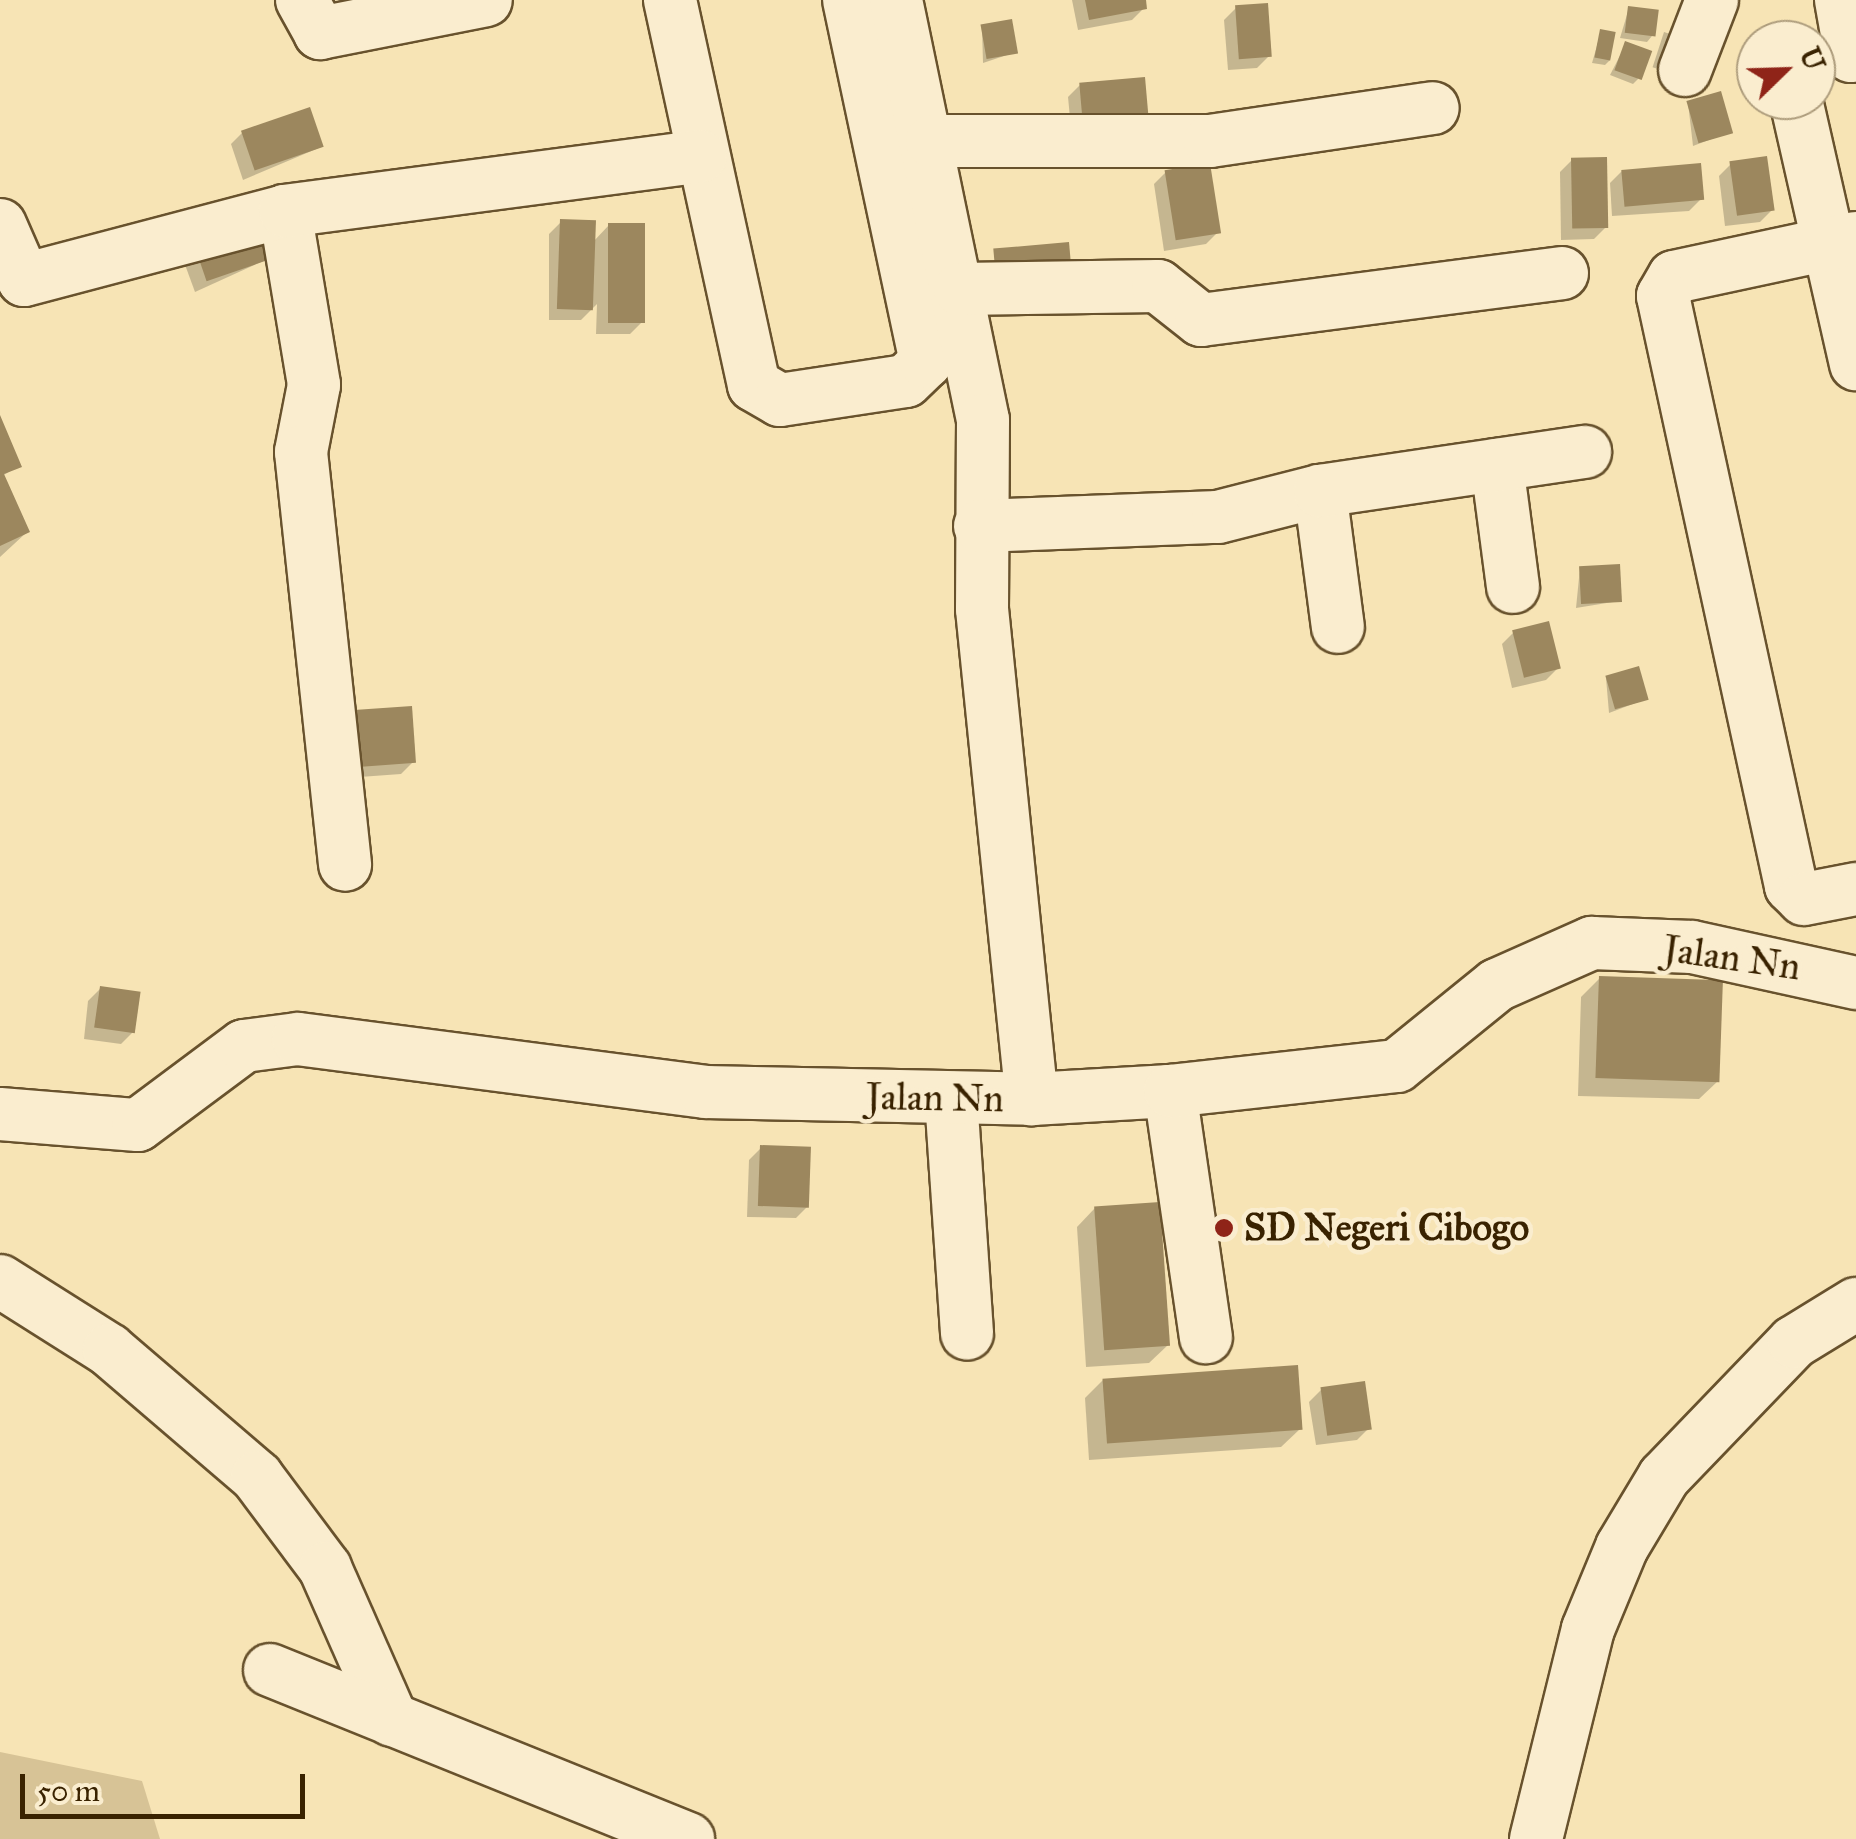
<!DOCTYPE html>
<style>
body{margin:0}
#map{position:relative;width:1856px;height:1839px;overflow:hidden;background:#f7e4b5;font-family:"IM FELL Great Primer",serif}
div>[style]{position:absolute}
.green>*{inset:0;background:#d7c396}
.shadow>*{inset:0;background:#0003;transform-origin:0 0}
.building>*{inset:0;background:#9c875e;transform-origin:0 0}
.roads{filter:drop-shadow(2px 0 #68522d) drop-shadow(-2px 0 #68522d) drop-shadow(0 2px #68522d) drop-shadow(0 -2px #68522d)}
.minor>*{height:52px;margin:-26px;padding:0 26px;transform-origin:26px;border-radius:26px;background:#faedcf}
.dots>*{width:28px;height:28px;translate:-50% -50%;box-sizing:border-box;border:5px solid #faedcf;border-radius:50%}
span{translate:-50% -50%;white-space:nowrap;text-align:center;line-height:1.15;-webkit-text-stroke:9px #faedcf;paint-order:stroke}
.street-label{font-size:38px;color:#392200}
.poi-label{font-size:38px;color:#392200;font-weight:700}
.left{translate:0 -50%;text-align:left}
.north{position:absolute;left:1736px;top:20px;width:100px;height:100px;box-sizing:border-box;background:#faedcf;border:2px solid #ad9c7c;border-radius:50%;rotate:67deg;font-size:28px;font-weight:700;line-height:40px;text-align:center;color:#392200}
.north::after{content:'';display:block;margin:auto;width:35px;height:45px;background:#8f2418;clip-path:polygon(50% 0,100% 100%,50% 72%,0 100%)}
.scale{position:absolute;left:20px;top:1774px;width:285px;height:45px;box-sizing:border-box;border:5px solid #392200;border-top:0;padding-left:12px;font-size:30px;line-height:35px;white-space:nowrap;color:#392200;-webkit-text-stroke:8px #faedcf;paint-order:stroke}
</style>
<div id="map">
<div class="green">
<i style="clip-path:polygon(0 1752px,142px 1781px,160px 1839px,0 1839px)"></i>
</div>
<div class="shadow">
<i style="clip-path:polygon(1072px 0,1143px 0,1144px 8px,1132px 20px,1078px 30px)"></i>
<i style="clip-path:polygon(1236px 8px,1269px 56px,1257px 68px,1228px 70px,1224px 20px)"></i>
<i style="clip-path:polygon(1629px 8px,1652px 36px,1647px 42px,1620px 38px)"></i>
<i style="clip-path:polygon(982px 28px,1016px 52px,983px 63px)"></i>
<i style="clip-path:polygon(1601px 32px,1610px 60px,1605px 65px,1592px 63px)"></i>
<i style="left:1664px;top:32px;width:23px;height:37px;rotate:18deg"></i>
<i style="clip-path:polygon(1626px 44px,1638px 79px,1633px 84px,1610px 75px)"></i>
<i style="clip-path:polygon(1143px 79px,1072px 139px,1068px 97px,1080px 85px)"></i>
<i style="clip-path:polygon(1688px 103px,1730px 132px,1693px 146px)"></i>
<i style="clip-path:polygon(243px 132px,321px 147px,243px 180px,231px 144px)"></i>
<i style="clip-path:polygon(1572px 160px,1606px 227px,1594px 239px,1561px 240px,1560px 172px)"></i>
<i style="clip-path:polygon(1731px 164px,1772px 210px,1760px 222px,1725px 226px,1719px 176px)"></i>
<i style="clip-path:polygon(1622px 171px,1701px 199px,1689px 211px,1612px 216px,1610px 183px)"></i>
<i style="clip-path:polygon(1166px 172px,1218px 232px,1206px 244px,1164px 251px,1154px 184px)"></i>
<i style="clip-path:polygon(561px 222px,593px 242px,609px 225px,642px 322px,630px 334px,596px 334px,597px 304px,581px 320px,549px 320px,549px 234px)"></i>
<i style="clip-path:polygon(196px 250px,272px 257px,195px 292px,184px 262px)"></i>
<i style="clip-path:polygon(0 422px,19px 466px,2px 476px,27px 532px,0 557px)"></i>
<i style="clip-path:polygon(1580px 568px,1619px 601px,1576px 608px)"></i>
<i style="clip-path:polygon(1514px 632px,1558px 668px,1546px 680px,1512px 688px,1502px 644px)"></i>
<i style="clip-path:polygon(1606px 678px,1646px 699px,1609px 713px)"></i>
<i style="clip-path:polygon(343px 724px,413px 762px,401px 774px,346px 778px)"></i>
<i style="clip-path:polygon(1600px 978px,1718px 1081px,1699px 1099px,1578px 1096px,1581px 997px)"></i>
<i style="clip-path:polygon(100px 989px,133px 1032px,121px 1044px,84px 1039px,88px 1001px)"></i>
<i style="clip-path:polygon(761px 1148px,808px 1206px,796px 1218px,747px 1217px,749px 1160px)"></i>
<i style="clip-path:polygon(1095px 1208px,1168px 1345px,1149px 1363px,1086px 1367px,1077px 1227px)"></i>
<i style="clip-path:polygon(1103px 1380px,1300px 1429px,1281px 1447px,1089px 1460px,1085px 1398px)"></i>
<i style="clip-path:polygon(1321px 1390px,1369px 1428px,1357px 1440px,1316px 1445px,1309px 1402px)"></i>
</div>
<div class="building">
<i style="clip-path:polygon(1085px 0,1146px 0,1147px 9px,1089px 20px)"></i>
<i style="left:1268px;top:3px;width:54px;height:33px;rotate:86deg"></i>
<i style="left:1628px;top:6px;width:31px;height:27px;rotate:7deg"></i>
<i style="left:1012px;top:19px;width:35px;height:32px;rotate:80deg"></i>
<i style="left:1600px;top:29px;width:16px;height:29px;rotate:11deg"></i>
<i style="left:1625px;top:41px;width:29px;height:31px;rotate:20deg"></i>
<i style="left:1145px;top:77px;width:46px;height:66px;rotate:85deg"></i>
<i style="left:1721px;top:91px;width:44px;height:36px;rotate:74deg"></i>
<i style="left:310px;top:107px;width:42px;height:73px;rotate:71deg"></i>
<i style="left:1767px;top:156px;width:55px;height:38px;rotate:82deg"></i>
<i style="left:1607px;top:157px;width:71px;height:36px;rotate:89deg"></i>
<i style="left:1210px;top:163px;width:71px;height:46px;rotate:81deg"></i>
<i style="left:1701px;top:163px;width:37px;height:80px;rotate:85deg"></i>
<i style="left:560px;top:219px;width:36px;height:90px;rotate:2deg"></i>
<i style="left:608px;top:223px;width:37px;height:100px"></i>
<i style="left:262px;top:224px;width:36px;height:71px;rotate:71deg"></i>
<i style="left:1069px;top:242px;width:33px;height:76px;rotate:85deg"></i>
<i style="clip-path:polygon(0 415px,22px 467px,4px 474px,30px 532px,0 546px)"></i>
<i style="left:1620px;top:564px;width:38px;height:41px;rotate:87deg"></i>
<i style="left:1549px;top:621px;width:49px;height:38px;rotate:76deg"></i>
<i style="left:1639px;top:666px;width:35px;height:35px;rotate:74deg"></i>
<i style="left:412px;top:706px;width:57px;height:58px;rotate:86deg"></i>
<i style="left:1599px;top:976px;width:124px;height:102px;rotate:2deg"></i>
<i style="left:100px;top:986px;width:41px;height:42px;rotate:8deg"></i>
<i style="left:760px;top:1145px;width:51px;height:61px;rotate:2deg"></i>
<i style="left:1160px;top:1202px;width:144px;height:66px;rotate:86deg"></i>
<i style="left:1298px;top:1365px;width:65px;height:196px;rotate:86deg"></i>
<i style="left:1365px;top:1381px;width:49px;height:45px;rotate:82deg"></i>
</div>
<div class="roads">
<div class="minor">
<i style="left:302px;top:0;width:38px;rotate:61deg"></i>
<i style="left:320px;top:33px;width:169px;rotate:-11.2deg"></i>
<i style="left:670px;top:0;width:394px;rotate:77.7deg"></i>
<i style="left:754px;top:385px;width:30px;rotate:30deg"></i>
<i style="left:780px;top:400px;width:127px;rotate:-8.6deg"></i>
<i style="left:906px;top:381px;width:28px;rotate:-44deg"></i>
<i style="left:926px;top:362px;width:370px;rotate:-102deg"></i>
<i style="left:896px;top:0;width:429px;rotate:78.3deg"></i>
<i style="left:983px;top:420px;width:189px;rotate:90.3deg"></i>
<i style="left:982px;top:609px;width:493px;rotate:84.2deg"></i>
<i style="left:1841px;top:0;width:57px;rotate:79.9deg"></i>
<i style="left:1685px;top:70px;width:75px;rotate:-68.9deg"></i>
<i style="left:1796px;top:100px;width:271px;rotate:77.2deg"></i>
<i style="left:932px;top:141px;width:278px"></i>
<i style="left:1210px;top:141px;width:225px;rotate:-8.4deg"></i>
<i style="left:285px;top:211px;width:176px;rotate:80.5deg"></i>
<i style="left:314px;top:385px;width:68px;rotate:101deg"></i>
<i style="left:301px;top:452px;width:415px;rotate:83.9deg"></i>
<i style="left:0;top:225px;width:60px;rotate:66.4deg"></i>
<i style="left:24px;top:280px;width:270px;rotate:-14.8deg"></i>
<i style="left:285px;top:211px;width:419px;rotate:-7.5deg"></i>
<i style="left:1856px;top:238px;width:186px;rotate:167.9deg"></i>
<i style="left:1674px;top:277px;width:22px;rotate:120deg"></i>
<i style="left:1663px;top:296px;width:604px;rotate:77.76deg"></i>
<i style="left:1791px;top:886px;width:18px;rotate:45deg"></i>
<i style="left:1804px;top:899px;width:53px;rotate:-10.9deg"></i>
<i style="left:960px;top:289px;width:198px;rotate:-0.9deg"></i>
<i style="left:1158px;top:286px;width:55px;rotate:38.3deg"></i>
<i style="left:1201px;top:320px;width:364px;rotate:-7.4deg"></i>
<i style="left:1497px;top:465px;width:123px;rotate:82.5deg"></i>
<i style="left:1320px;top:491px;width:137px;rotate:82.5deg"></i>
<i style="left:980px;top:526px;width:238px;rotate:-2.2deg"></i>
<i style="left:1218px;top:517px;width:105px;rotate:-14.3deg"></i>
<i style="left:1320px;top:491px;width:268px;rotate:-8.4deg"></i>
<i style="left:1170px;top:1091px;width:249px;rotate:81.7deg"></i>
<i style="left:951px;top:1098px;width:236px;rotate:86.1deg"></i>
<i style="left:0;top:1114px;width:138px;rotate:4.6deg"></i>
<i style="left:138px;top:1125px;width:132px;rotate:-36.7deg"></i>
<i style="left:244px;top:1046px;width:54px;rotate:-7.4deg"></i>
<i style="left:298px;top:1039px;width:410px;rotate:7.4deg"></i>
<i style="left:705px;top:1092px;width:327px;rotate:1.2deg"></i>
<i style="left:1032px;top:1099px;width:138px;rotate:-3.3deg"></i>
<i style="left:1170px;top:1091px;width:228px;rotate:-6.3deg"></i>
<i style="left:1397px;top:1066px;width:129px;rotate:-39deg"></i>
<i style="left:1497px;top:985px;width:104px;rotate:-23.9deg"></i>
<i style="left:1592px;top:943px;width:100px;rotate:2.3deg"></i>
<i style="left:1692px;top:947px;width:168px;rotate:12.4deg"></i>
<i style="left:0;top:1281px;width:129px;rotate:32.3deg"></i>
<i style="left:109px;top:1350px;width:195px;rotate:40.6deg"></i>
<i style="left:257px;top:1477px;width:114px;rotate:53.2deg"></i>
<i style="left:325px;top:1568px;width:166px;rotate:66.2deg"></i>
<i style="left:270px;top:1670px;width:451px;rotate:22deg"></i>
<i style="left:1536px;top:1839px;width:216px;rotate:-76.1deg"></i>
<i style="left:1588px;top:1629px;width:89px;rotate:-67.5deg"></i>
<i style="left:1622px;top:1547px;width:82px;rotate:-59deg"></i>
<i style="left:1664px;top:1477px;width:187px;rotate:-46.1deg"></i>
<i style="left:1794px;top:1342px;width:73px;rotate:-31.5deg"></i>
</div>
</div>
<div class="dots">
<i style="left:1224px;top:1228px;background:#8f2418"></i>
</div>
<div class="street-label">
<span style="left:1732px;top:958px;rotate:8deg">Jalan Nn</span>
<span style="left:935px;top:1098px;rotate:1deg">Jalan Nn</span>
</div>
<div class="poi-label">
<span class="left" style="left:1244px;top:1228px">SD Negeri Cibogo</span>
</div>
<div class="north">U</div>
<div class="scale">50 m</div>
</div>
